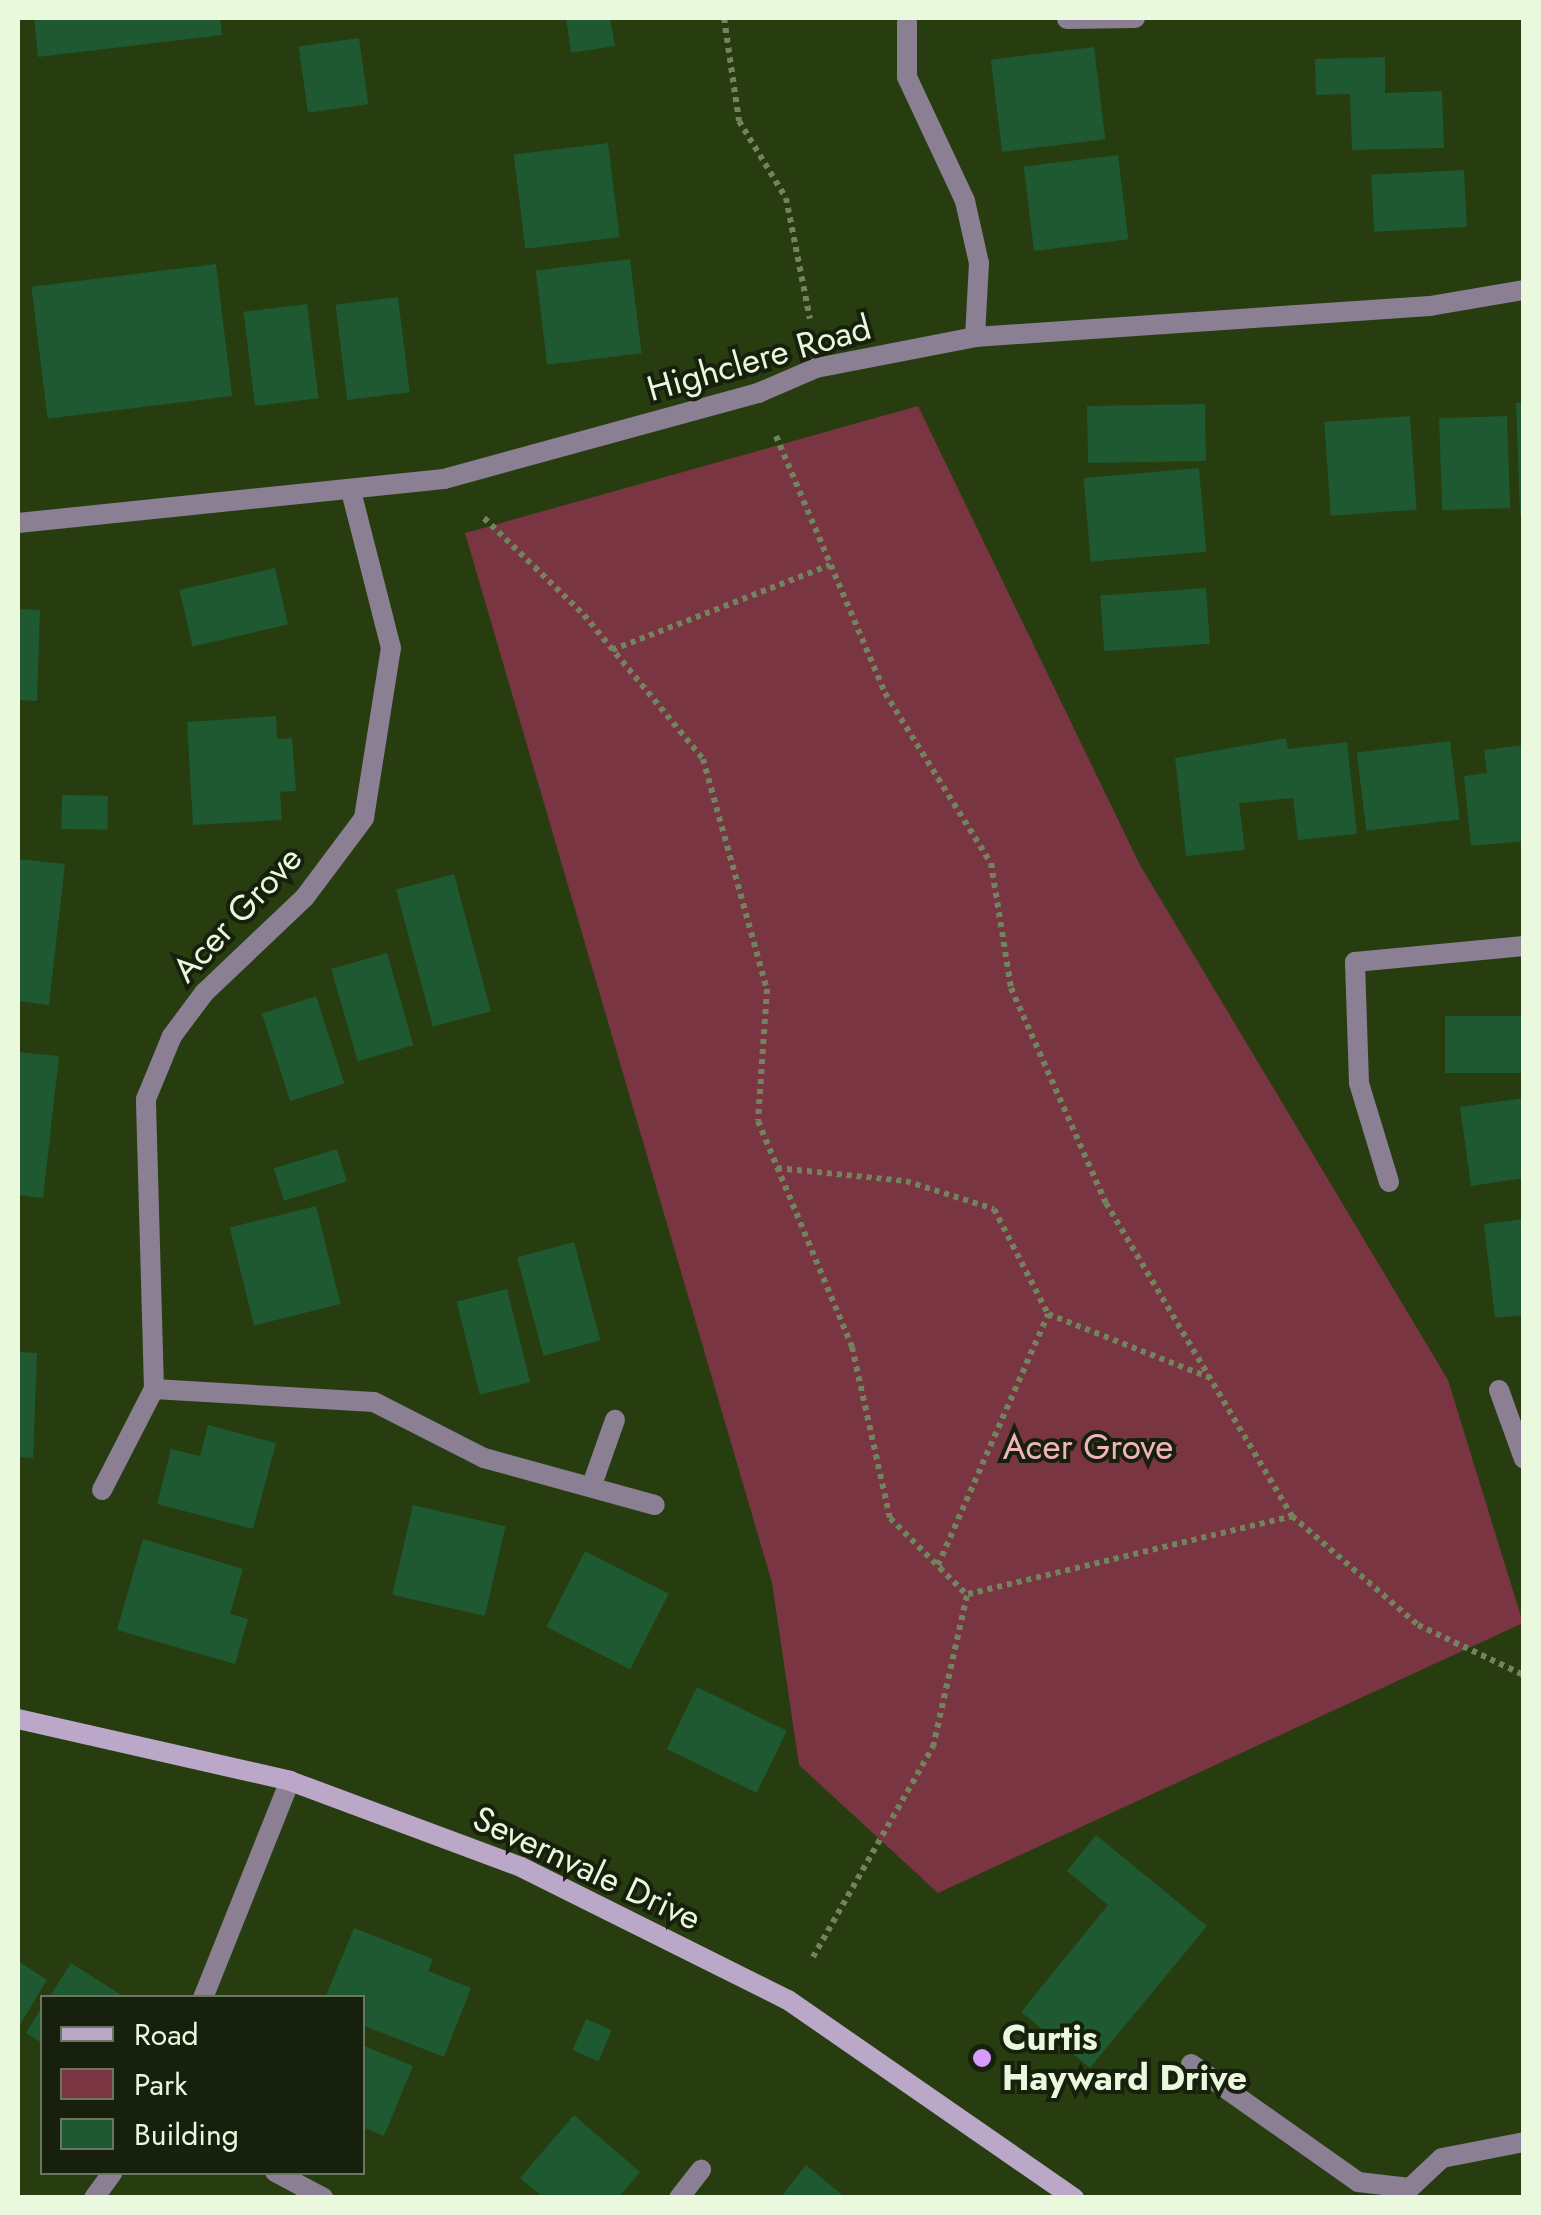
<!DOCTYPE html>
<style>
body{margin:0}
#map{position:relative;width:1541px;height:2215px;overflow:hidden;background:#273c0f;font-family:Jost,sans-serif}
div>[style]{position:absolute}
.green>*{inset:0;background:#793541}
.building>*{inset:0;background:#1e5931;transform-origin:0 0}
.path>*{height:6px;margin-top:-3px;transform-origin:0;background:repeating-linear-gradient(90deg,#72845e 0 5px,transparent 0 10px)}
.lane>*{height:20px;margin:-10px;padding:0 10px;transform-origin:10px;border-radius:10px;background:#8a7f93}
.street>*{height:20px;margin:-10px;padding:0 10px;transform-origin:10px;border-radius:10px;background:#8a7f93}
.secondary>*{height:20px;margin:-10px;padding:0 10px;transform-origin:10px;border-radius:10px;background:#bba8c9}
.dots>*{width:28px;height:28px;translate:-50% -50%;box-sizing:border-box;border:5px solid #16200d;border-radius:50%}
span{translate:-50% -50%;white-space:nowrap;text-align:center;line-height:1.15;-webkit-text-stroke:8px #16200d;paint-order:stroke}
.street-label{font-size:35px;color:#eaf8de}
.park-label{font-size:35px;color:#f2b4bc}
.poi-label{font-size:35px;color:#eaf8de;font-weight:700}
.left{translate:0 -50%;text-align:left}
.frame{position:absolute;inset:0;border:20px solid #eaf8de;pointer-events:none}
.legend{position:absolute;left:40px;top:1995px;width:325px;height:180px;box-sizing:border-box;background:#16200d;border:2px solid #6b7661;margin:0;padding:12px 18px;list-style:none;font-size:30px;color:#eaf8de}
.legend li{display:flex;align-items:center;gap:20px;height:50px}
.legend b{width:50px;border:2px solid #6b7661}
</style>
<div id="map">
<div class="green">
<i style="clip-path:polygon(918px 406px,1140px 865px,1448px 1380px,1523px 1623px,938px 1893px,799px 1765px,772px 1583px,465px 533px)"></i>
</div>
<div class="building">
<i style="clip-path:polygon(34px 18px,220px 18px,222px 35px,38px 57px)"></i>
<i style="clip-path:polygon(566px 18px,610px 18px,615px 46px,571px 53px)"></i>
<i style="left:359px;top:38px;width:67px;height:61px;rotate:82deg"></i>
<i style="left:1094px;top:47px;width:93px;height:104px;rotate:83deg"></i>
<i style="clip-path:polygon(1385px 57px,1385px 93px,1442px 91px,1444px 148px,1352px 150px,1350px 94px,1316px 95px,1315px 59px)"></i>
<i style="left:608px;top:143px;width:95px;height:95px;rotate:83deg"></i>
<i style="left:1118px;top:155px;width:85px;height:95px;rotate:83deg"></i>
<i style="left:1464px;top:170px;width:57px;height:93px;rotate:87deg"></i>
<i style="left:630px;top:259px;width:95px;height:95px;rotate:83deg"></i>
<i style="left:216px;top:264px;width:133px;height:186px;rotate:83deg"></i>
<i style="left:398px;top:297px;width:96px;height:63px;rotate:83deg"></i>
<i style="left:307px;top:304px;width:95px;height:64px;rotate:83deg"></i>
<i style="clip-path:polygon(1516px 403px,1524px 403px,1524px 514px,1520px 514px)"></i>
<i style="left:1205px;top:404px;width:57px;height:118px;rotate:89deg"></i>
<i style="left:1410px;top:416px;width:94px;height:86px;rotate:86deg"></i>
<i style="left:1507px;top:416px;width:92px;height:68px;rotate:88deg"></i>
<i style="left:1199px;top:468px;width:84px;height:116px;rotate:85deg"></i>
<i style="left:275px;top:568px;width:58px;height:98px;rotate:77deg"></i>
<i style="left:1206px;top:588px;width:56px;height:106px;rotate:86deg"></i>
<i style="clip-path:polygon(18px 609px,40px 610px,37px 701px,18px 700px)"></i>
<i style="clip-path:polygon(276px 716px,277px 739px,292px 738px,296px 791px,280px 792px,282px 820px,193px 825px,187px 722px)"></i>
<i style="clip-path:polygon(1286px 738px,1288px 749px,1347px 742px,1357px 834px,1298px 840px,1293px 798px,1239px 803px,1245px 850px,1186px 856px,1175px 758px)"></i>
<i style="left:1450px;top:741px;width:79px;height:94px;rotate:83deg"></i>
<i style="clip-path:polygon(1524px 745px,1524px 841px,1471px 846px,1464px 776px,1487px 773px,1484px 750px)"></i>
<i style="left:62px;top:795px;width:46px;height:34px;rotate:1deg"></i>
<i style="clip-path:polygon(18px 859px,65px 864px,49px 1005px,18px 1001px)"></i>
<i style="left:454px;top:874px;width:142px;height:60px;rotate:75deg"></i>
<i style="left:387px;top:953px;width:96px;height:58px;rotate:74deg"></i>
<i style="left:316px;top:996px;width:92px;height:57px;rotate:72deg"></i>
<i style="left:1524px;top:1016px;width:57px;height:79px;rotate:90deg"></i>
<i style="clip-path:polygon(18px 1052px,59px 1056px,43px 1198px,18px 1195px)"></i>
<i style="clip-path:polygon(1524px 1098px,1524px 1178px,1471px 1186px,1460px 1107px)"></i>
<i style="left:337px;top:1149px;width:34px;height:66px;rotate:73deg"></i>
<i style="left:316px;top:1206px;width:101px;height:89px;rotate:76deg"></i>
<i style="clip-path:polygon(1524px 1219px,1524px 1315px,1495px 1318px,1484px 1224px)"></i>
<i style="left:574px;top:1242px;width:102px;height:59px;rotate:75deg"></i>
<i style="left:507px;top:1289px;width:96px;height:52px;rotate:76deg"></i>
<i style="clip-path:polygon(18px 1352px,37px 1353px,33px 1458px,18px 1457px)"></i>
<i style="clip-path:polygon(208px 1425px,276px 1443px,253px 1529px,157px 1504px,171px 1449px,200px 1456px)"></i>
<i style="left:413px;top:1505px;width:95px;height:92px;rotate:13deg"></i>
<i style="clip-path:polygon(143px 1539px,243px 1569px,230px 1614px,248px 1619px,235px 1664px,117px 1630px)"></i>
<i style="left:585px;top:1551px;width:94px;height:85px;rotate:27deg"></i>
<i style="left:697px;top:1687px;width:100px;height:69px;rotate:26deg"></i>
<i style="clip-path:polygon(1096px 1835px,1207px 1926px,1090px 2068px,1021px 2012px,1108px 1905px,1067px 1871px)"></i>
<i style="clip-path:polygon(354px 1928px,433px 1959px,428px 1971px,471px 1988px,444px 2057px,362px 2025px,362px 1998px,325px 1998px)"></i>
<i style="clip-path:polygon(18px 1961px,47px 1980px,18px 2028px)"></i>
<i style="clip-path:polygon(71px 1963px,126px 1998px,49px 1998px)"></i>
<i style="clip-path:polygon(42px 2007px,42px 2043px,26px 2033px)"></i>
<i style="left:586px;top:2019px;width:28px;height:34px;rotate:23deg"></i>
<i style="clip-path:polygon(362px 2045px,413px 2066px,384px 2136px,362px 2127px)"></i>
<i style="clip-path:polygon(574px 2115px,640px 2172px,618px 2198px,544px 2198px,520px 2178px)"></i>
<i style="clip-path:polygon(806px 2165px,846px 2198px,780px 2198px)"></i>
</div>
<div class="path">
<i style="left:724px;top:18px;width:104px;rotate:81.7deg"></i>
<i style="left:739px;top:121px;width:90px;rotate:58.6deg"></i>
<i style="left:786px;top:198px;width:123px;rotate:78.8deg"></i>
<i style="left:776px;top:436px;width:279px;rotate:67deg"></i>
<i style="left:885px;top:693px;width:200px;rotate:58.1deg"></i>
<i style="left:991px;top:863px;width:127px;rotate:80.9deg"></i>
<i style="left:1011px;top:988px;width:235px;rotate:66.2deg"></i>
<i style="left:1106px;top:1203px;width:364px;rotate:59.3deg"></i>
<i style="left:1292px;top:1516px;width:167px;rotate:40.9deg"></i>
<i style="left:1418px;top:1625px;width:117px;rotate:25.3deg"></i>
<i style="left:484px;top:518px;width:139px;rotate:44.1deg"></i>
<i style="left:584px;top:615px;width:187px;rotate:50.4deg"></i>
<i style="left:703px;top:759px;width:239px;rotate:74.5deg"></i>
<i style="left:767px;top:989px;width:132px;rotate:93.9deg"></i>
<i style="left:758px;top:1121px;width:245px;rotate:67.4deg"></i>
<i style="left:852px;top:1347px;width:175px;rotate:77.5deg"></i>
<i style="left:890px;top:1518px;width:109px;rotate:45deg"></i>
<i style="left:612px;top:650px;width:234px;rotate:-21.3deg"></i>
<i style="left:777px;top:1168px;width:130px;rotate:5.8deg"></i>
<i style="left:906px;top:1181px;width:92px;rotate:17.7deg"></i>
<i style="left:994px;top:1209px;width:118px;rotate:62.8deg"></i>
<i style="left:1048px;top:1314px;width:172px;rotate:21.5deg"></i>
<i style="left:938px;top:1565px;width:274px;rotate:-66.3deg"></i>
<i style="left:968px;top:1594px;width:333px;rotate:-13.5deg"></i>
<i style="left:813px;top:1957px;width:242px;rotate:-60.3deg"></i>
<i style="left:933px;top:1747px;width:156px;rotate:-77.4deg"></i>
</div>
<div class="lane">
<i style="left:1191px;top:2064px;width:204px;rotate:35.2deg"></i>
<i style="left:1358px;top:2182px;width:52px;rotate:6.6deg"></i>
<i style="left:1410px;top:2188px;width:44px;rotate:-43.2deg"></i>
<i style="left:1442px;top:2158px;width:84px;rotate:-11deg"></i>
</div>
<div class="street">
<i style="left:1067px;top:19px;width:68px;rotate:-0.8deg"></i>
<i style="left:907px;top:22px;width:55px;rotate:90deg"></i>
<i style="left:907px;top:77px;width:137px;rotate:64.9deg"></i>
<i style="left:965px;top:201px;width:64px;rotate:77.3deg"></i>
<i style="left:979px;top:263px;width:74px;rotate:93.1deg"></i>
<i style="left:18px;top:523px;width:428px;rotate:-5.9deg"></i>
<i style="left:444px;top:479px;width:326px;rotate:-15.3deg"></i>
<i style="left:758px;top:393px;width:63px;rotate:-23.3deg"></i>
<i style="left:816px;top:368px;width:162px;rotate:-11deg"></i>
<i style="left:975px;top:337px;width:456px;rotate:-3.9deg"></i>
<i style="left:1430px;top:306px;width:95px;rotate:-9.7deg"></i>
<i style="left:1389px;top:1182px;width:103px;rotate:-106.9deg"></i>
<i style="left:1359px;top:1083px;width:121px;rotate:-91.9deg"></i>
<i style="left:1355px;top:962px;width:170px;rotate:-5.4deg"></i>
<i style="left:154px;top:1389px;width:220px;rotate:3.4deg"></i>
<i style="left:374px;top:1402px;width:123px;rotate:27deg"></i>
<i style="left:484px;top:1458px;width:177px;rotate:15.4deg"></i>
<i style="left:1499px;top:1390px;width:73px;rotate:70.1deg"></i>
<i style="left:593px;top:1482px;width:66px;rotate:-70.5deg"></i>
<i style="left:102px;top:1490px;width:114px;rotate:-62.8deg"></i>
<i style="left:154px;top:1389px;width:290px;rotate:-91.6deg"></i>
<i style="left:146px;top:1099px;width:68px;rotate:-67.6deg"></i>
<i style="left:172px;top:1036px;width:54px;rotate:-53.3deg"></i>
<i style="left:204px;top:993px;width:139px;rotate:-43.5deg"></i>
<i style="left:305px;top:897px;width:99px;rotate:-53.2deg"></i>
<i style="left:364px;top:818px;width:172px;rotate:-81deg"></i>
<i style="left:391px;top:648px;width:162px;rotate:-104.3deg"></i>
<i style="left:203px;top:1998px;width:234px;rotate:-68.2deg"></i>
<i style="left:275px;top:2172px;width:55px;rotate:28deg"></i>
<i style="left:94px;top:2198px;width:32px;rotate:-54deg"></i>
<i style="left:679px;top:2198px;width:36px;rotate:-52deg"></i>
</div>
<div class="secondary">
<i style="left:18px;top:1719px;width:279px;rotate:12.8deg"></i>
<i style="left:290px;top:1781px;width:246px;rotate:20.4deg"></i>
<i style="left:521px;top:1867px;width:298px;rotate:26.5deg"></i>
<i style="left:788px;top:2000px;width:348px;rotate:34.7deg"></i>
</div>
<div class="dots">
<i style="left:982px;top:2058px;background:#d59cfb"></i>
</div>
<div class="street-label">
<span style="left:759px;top:358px;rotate:-16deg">Highclere Road</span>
<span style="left:237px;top:914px;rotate:-47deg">Acer Grove</span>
<span style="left:587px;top:1868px;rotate:25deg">Severnvale Drive</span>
</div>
<div class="park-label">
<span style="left:1088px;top:1447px">Acer Grove</span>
</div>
<div class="poi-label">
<span class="left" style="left:1002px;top:2058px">Curtis<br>Hayward Drive</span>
</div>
<div class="frame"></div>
<ul class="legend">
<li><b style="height:12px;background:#bba8c9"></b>Road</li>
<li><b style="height:28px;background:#793541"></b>Park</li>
<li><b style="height:28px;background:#1e5931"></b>Building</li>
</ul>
</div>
